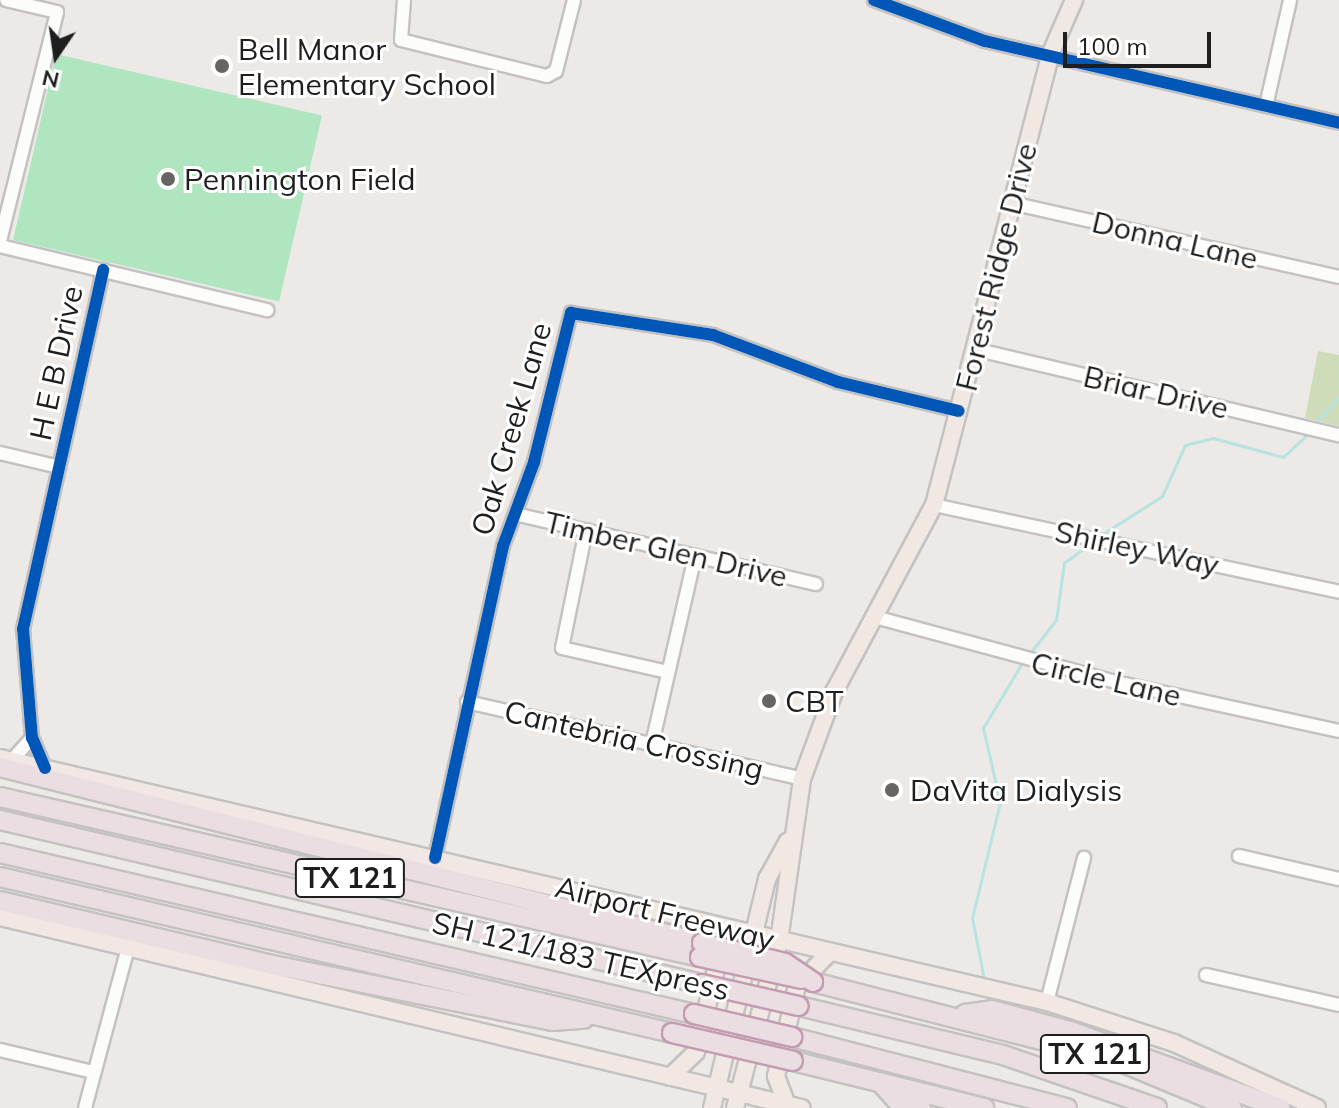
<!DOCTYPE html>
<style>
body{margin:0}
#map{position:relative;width:1339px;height:1108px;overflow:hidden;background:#ede9e6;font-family:Mulish,sans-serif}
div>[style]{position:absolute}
.forest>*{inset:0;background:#cfdcb9}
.pitch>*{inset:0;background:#afe6c0;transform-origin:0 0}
.stream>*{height:3px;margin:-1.5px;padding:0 1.5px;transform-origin:1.5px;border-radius:1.5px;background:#b7e3e0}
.roads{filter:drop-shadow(2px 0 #c4c2c1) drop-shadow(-2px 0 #c4c2c1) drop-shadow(0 2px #c4c2c1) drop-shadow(0 -2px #c4c2c1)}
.minor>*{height:12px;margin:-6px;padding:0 6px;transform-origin:6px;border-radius:6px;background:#fcfcfb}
.major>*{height:16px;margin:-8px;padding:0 8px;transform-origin:8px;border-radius:8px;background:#f1e8e3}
.highway>*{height:18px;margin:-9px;padding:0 9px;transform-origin:9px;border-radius:9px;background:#eadee3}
.bridges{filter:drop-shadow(2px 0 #c49bb1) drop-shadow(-2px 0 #c49bb1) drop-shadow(0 2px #c49bb1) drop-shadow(0 -2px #c49bb1)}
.highway-bridge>*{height:18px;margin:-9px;padding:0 9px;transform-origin:9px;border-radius:9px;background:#eadee3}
.cycleway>*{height:12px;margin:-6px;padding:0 6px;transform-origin:6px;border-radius:6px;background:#0057b8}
.dots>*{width:22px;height:22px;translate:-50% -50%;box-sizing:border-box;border:4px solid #fff;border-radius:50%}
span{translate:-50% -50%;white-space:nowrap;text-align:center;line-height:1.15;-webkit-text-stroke:6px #fff;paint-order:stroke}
.shield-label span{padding:2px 6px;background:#fff;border:2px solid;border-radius:6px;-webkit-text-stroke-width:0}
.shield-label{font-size:28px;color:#1e1e1e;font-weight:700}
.poi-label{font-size:30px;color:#1e1e1e}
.left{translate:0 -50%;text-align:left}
.street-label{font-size:30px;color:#1e1e1e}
.north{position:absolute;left:16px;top:16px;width:80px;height:80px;-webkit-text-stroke:6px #fff;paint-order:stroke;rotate:193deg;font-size:22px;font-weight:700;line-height:32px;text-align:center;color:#1e1e1e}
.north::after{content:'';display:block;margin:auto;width:28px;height:36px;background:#1e1e1e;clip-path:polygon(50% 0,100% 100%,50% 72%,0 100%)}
.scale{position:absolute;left:1063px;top:32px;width:148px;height:36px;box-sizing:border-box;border:4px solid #1e1e1e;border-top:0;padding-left:10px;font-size:24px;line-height:28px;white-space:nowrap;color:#1e1e1e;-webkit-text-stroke:6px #fff;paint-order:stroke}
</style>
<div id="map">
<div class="forest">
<i style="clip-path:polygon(1318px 351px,1339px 355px,1339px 426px,1305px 418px)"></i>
</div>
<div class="pitch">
<i style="left:56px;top:54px;width:273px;height:191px;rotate:13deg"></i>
</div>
<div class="stream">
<i style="left:1312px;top:427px;width:40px;rotate:-48deg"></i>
<i style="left:1098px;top:537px;width:76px;rotate:-32.6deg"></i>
<i style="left:1162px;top:496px;width:56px;rotate:-65.7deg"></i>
<i style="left:1185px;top:445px;width:29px;rotate:-14deg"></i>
<i style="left:1213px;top:438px;width:73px;rotate:15.2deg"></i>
<i style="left:1283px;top:457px;width:35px;rotate:-43deg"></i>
<i style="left:1030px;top:653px;width:42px;rotate:-51.8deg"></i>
<i style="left:1056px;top:620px;width:58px;rotate:-82deg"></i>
<i style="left:1064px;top:563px;width:31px;rotate:-37deg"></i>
<i style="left:984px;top:979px;width:62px;rotate:-101.1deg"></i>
<i style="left:972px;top:918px;width:119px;rotate:-76.4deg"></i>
<i style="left:1000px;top:802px;width:76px;rotate:-102.9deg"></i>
<i style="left:983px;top:728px;width:76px;rotate:-59deg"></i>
</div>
<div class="roads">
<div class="minor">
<i style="left:404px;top:0;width:40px;rotate:94.3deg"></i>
<i style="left:401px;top:40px;width:150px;rotate:13.9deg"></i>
<i style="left:547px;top:76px;width:10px;rotate:-29deg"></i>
<i style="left:556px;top:71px;width:73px;rotate:-75.8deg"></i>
<i style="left:874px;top:0;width:118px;rotate:20.3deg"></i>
<i style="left:985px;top:41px;width:363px;rotate:13deg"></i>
<i style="left:1266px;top:106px;width:109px;rotate:-77.2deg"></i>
<i style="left:1011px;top:203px;width:336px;rotate:12.7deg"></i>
<i style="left:0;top:241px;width:236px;rotate:-76deg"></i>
<i style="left:57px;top:12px;width:52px;rotate:-166.8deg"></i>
<i style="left:0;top:246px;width:275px;rotate:13.5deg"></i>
<i style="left:974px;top:349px;width:375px;rotate:13.3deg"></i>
<i style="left:0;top:453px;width:61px;rotate:13.3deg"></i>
<i style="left:934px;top:505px;width:414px;rotate:12.1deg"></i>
<i style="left:515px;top:514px;width:309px;rotate:13.1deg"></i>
<i style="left:586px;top:530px;width:120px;rotate:101.5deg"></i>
<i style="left:562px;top:648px;width:109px;rotate:12.8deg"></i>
<i style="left:875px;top:617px;width:258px;rotate:15.1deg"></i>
<i style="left:1124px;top:684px;width:220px;rotate:12.3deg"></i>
<i style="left:467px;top:702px;width:344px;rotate:12.9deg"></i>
<i style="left:652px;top:744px;width:193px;rotate:-77.1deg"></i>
<i style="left:12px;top:760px;width:30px;rotate:-48deg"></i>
<i style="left:45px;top:768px;width:33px;rotate:-113deg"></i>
<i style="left:32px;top:738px;width:109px;rotate:-94.7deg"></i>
<i style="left:23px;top:629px;width:368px;rotate:-77.4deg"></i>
<i style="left:1239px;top:856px;width:103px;rotate:13deg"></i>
<i style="left:435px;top:858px;width:319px;rotate:-77.7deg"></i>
<i style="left:503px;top:546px;width:90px;rotate:-69.7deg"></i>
<i style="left:534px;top:462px;width:154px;rotate:-76.1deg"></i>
<i style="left:571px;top:313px;width:144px;rotate:8.8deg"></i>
<i style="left:713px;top:335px;width:134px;rotate:20.6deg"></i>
<i style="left:838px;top:382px;width:124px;rotate:13.5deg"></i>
<i style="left:1206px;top:975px;width:136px;rotate:12.7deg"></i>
<i style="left:1047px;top:1002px;width:149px;rotate:-75.6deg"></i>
<i style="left:0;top:1050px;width:96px;rotate:13.3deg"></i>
<i style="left:85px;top:1108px;width:167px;rotate:-75deg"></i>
</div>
<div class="major">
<i style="left:0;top:758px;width:1075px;rotate:13.12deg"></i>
<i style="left:1047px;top:1002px;width:133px;rotate:17.9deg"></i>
<i style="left:1174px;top:1043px;width:157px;rotate:24.4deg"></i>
<i style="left:0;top:917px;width:824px;rotate:13.4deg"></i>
<i style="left:670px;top:1077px;width:36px;rotate:-44deg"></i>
<i style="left:696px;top:1052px;width:106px;rotate:-76.4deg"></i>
<i style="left:787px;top:1105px;width:31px;rotate:-111deg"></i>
<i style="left:776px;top:1076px;width:92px;rotate:-76.9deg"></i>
<i style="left:797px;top:986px;width:46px;rotate:-45.9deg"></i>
<i style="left:712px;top:1108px;width:236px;rotate:-76.5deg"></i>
<i style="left:767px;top:879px;width:43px;rotate:-61.1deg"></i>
<i style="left:735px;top:1108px;width:173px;rotate:-75.2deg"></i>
<i style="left:779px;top:941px;width:164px;rotate:-81.9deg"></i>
<i style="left:802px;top:779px;width:93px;rotate:-69.8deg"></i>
<i style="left:834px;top:692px;width:212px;rotate:-61.9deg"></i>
<i style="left:934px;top:505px;width:465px;rotate:-75.5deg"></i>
<i style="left:1050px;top:55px;width:60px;rotate:-66.4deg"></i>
</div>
<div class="highway">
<i style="left:0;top:767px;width:724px;rotate:14.07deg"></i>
<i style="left:0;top:797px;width:718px;rotate:12.88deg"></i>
<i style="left:0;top:820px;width:721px;rotate:13.15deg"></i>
<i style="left:0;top:853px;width:712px;rotate:13.06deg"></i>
<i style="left:0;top:877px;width:690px;rotate:13.07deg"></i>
<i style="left:0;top:901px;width:280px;rotate:13.2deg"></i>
<i style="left:273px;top:965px;width:285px;rotate:11.3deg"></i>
<i style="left:552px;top:1021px;width:32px;rotate:-4deg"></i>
<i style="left:813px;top:982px;width:308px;rotate:14.3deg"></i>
<i style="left:1111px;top:1058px;width:131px;rotate:22.5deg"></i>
<i style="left:799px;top:1006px;width:210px;rotate:13.5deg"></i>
<i style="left:1003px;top:1055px;width:163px;rotate:19deg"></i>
<i style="left:965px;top:1014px;width:27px;rotate:-8deg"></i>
<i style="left:992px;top:1010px;width:84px;rotate:15.2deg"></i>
<i style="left:1073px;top:1032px;width:221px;rotate:20.1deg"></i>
<i style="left:792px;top:1037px;width:284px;rotate:14.5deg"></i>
<i style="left:793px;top:1061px;width:197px;rotate:13.8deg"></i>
<i style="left:880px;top:1082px;width:27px;rotate:48deg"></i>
<i style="left:898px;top:1102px;width:24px;rotate:15deg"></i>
</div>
</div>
<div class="bridges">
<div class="highway-bridge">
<i style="left:702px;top:943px;width:85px;rotate:13.5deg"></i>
<i style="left:785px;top:963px;width:34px;rotate:34deg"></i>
<i style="left:700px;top:957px;width:104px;rotate:12.2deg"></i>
<i style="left:702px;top:984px;width:99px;rotate:12.8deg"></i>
<i style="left:694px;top:1014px;width:101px;rotate:13.2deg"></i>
<i style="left:672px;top:1033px;width:124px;rotate:13deg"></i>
</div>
</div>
<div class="cycleway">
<i style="left:874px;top:0;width:118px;rotate:20.3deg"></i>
<i style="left:985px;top:41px;width:363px;rotate:13deg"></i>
<i style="left:45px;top:768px;width:33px;rotate:-113deg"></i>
<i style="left:32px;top:738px;width:109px;rotate:-94.7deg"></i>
<i style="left:23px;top:629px;width:368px;rotate:-77.4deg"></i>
<i style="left:435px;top:858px;width:319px;rotate:-77.7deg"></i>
<i style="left:503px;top:546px;width:90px;rotate:-69.7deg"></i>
<i style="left:534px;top:462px;width:154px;rotate:-76.1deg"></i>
<i style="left:571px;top:313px;width:144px;rotate:8.8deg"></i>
<i style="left:713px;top:335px;width:134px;rotate:20.6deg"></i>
<i style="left:838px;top:382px;width:124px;rotate:13.5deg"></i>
</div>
<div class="dots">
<i style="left:222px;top:66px;background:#666564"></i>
<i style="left:168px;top:179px;background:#666564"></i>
<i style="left:769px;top:701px;background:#666564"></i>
<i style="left:892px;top:790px;background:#666564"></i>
</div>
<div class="shield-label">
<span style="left:350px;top:878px">TX 121</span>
<span style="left:1095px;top:1054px">TX 121</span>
</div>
<div class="poi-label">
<span class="left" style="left:238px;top:66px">Bell Manor<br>Elementary School</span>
<span class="left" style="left:184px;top:179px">Pennington Field</span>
<span class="left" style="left:785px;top:701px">CBT</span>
<span class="left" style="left:910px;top:790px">DaVita Dialysis</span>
</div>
<div class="street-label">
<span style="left:1175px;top:240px;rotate:13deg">Donna Lane</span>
<span style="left:996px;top:267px;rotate:-76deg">Forest Ridge Drive</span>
<span style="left:56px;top:363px;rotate:-78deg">H E B Drive</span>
<span style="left:1156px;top:392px;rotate:13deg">Briar Drive</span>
<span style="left:511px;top:429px;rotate:-74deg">Oak Creek Lane</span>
<span style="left:1137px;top:548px;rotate:12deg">Shirley Way</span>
<span style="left:666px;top:549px;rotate:13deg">Timber Glen Drive</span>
<span style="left:1106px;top:679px;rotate:13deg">Circle Lane</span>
<span style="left:634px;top:740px;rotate:13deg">Cantebria Crossing</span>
<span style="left:665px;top:913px;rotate:14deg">Airport Freeway</span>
<span style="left:581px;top:956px;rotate:13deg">SH 121/183 TEXpress</span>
</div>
<div class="north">N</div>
<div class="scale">100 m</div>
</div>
